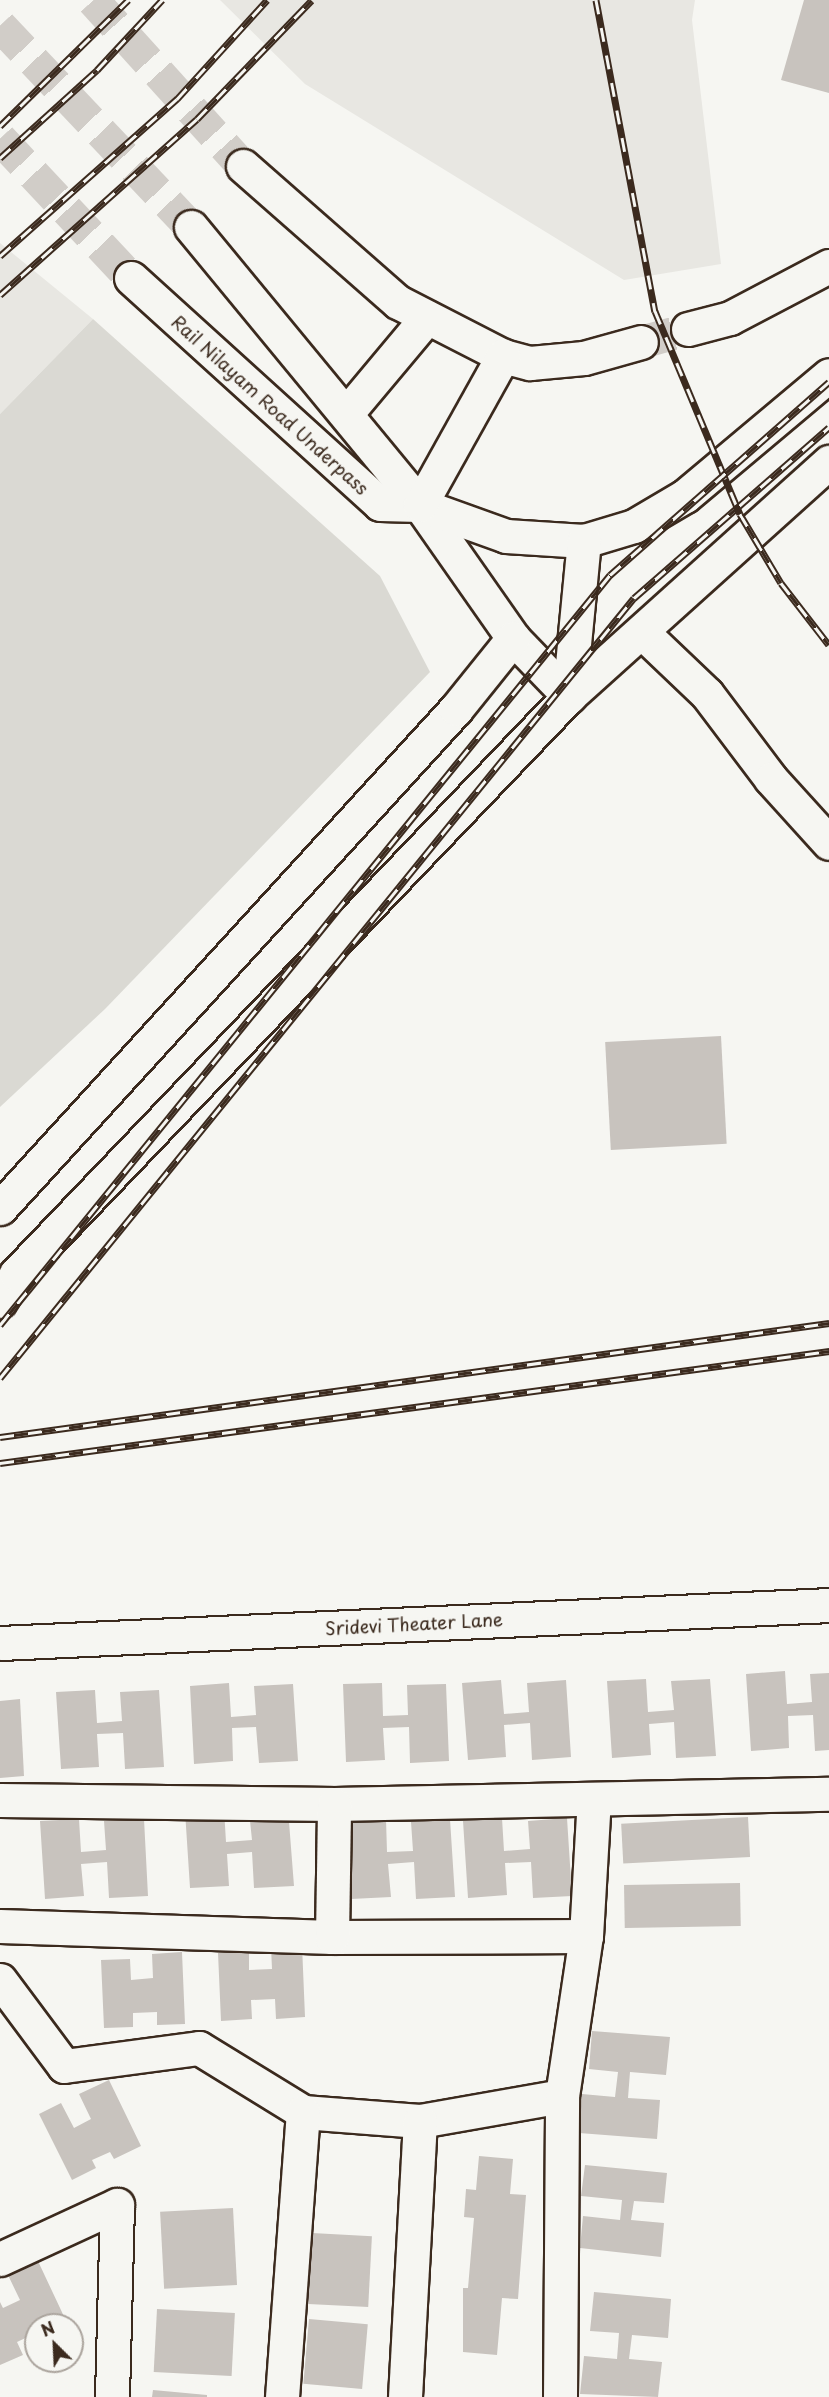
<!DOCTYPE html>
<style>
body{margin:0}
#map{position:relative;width:829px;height:2397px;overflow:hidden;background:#f6f6f2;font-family:"Playpen Sans",sans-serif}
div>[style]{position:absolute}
.built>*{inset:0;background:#e8e7e2}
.green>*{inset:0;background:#dad9d3}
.building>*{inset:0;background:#c8c3be;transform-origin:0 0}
.major-tunnel>*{height:33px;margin-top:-16.5px;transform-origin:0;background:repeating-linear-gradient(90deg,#d1cdc8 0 33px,transparent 0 49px)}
.roads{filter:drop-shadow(2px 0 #3b2a1e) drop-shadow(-2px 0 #3b2a1e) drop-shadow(0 2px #3b2a1e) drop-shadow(0 -2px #3b2a1e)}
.minor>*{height:33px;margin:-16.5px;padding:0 16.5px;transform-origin:16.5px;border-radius:16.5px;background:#f6f6f2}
.major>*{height:33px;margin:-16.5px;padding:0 16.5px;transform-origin:16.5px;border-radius:16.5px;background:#f6f6f2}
.rail>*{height:7px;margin-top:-3.5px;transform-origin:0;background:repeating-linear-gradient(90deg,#f6f6f2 0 14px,#3b2a1e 0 28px);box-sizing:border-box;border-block:2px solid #3b2a1e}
span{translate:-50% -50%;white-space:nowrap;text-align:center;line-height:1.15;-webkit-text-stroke:4.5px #f6f6f2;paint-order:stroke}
.street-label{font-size:18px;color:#3b2a1e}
.north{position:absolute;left:24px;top:2313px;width:60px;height:60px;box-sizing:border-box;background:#f6f6f2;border:2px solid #aba49d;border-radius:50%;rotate:336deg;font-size:16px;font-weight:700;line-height:24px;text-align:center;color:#3b2a1e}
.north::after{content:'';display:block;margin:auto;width:21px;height:27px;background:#3b2a1e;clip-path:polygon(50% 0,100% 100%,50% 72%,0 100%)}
</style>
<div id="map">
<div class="built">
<i style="clip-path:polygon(220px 0,695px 0,692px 20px,721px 264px,624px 280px,305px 84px)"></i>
<i style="clip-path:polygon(0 243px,93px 319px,0 414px)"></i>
</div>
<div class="green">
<i style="clip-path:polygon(93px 319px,380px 576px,430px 672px,105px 1009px,0 1107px,0 414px)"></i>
</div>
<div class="building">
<i style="clip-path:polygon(804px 0,829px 0,829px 93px,781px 80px)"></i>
<i style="left:721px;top:1036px;width:108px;height:116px;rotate:87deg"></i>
<i style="clip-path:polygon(785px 1671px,787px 1704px,812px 1702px,810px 1674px,829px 1673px,829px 1750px,815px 1751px,813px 1715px,788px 1716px,789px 1748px,751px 1751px,746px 1674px)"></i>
<i style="clip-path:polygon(646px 1679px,648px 1712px,674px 1710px,671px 1681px,710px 1679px,716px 1756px,676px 1758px,674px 1722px,649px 1724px,651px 1755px,612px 1758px,607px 1681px)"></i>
<i style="clip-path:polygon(501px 1680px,504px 1714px,529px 1712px,527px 1683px,566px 1680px,571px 1757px,532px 1760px,530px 1723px,504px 1725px,506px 1757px,468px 1760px,462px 1683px)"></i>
<i style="clip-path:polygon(229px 1683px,231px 1717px,256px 1715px,254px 1686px,293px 1684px,298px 1761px,259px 1763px,256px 1727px,232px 1728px,233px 1761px,194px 1764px,190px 1686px)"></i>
<i style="clip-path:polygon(382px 1683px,383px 1716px,408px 1715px,407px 1685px,446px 1684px,449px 1761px,410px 1763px,409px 1727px,383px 1728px,385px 1760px,346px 1762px,343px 1684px)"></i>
<i style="clip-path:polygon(95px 1690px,97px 1723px,122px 1721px,120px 1692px,159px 1690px,164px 1767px,125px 1769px,123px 1733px,97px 1734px,99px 1767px,61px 1769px,56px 1692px)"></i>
<i style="clip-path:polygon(20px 1699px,24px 1776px,0 1778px,0 1701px)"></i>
<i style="clip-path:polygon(224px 1809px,226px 1842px,252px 1840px,249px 1811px,288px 1809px,294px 1886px,254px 1888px,252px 1852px,227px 1854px,229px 1886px,190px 1888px,185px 1811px)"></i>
<i style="left:748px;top:1817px;width:40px;height:127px;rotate:87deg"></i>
<i style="clip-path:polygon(502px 1818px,504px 1851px,530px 1849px,528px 1821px,567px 1818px,572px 1896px,533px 1898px,531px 1862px,505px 1863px,507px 1895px,468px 1898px,463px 1821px)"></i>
<i style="clip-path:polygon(79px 1819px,81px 1852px,106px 1850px,104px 1821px,144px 1819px,148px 1896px,109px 1898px,107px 1862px,81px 1864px,84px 1896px,45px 1899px,40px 1821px)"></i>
<i style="clip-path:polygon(386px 1819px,387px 1852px,413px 1851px,411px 1822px,450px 1819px,455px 1897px,416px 1899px,414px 1862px,388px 1864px,391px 1897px,351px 1899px,347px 1822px)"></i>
<i style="left:740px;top:1883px;width:43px;height:116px;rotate:89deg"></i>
<i style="clip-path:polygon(302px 1945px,305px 2017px,276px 2019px,275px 1999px,251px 2000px,252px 2019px,221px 2021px,218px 1953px,249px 1951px,249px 1970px,272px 1969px,271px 1947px)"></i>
<i style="clip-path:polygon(182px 1952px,185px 2024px,157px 2025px,157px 2012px,133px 2013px,133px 2027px,104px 2028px,101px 1960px,130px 1959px,131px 1980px,153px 1978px,152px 1954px)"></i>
<i style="clip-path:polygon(592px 2031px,670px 2037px,666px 2075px,630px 2072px,628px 2098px,660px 2100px,657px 2139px,579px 2133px,582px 2094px,615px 2097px,618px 2072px,589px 2069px)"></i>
<i style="clip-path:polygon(109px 2080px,141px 2146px,114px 2159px,110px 2152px,92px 2160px,96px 2168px,72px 2180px,39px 2114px,61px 2103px,74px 2128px,91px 2119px,79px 2094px)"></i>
<i style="clip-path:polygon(479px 2156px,513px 2159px,510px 2194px,526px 2195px,518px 2299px,502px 2298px,497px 2355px,463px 2352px,463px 2288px,468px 2288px,474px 2218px,464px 2217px,466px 2189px,476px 2190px)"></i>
<i style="clip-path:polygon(585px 2165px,667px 2173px,664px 2203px,634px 2201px,631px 2220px,664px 2223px,661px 2257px,580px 2248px,583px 2216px,620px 2220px,622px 2200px,581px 2196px)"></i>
<i style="left:233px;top:2208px;width:77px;height:73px;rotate:87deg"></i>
<i style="left:312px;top:2233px;width:60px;height:71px;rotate:3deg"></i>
<i style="clip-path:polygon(37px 2259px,68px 2325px,36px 2325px,36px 2333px,17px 2342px,23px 2355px,0 2365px,0 2302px,3px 2308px,20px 2300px,7px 2273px)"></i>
<i style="clip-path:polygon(594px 2292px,671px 2299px,668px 2338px,632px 2335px,629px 2359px,662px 2362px,658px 2397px,580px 2394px,584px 2356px,617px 2359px,619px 2333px,590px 2331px)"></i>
<i style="left:157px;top:2309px;width:78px;height:63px;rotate:3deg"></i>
<i style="left:309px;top:2319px;width:59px;height:65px;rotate:5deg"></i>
<i style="clip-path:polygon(153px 2390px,207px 2395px,207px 2397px,152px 2397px)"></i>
</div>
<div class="major-tunnel">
<i style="left:93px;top:0;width:224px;rotate:47.9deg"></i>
<i style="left:0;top:25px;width:278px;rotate:46.6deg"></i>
<i style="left:0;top:138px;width:192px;rotate:46.9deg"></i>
<i style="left:641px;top:342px;width:49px;rotate:-15.5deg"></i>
</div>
<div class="roads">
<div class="minor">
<i style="left:643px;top:633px;width:88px;rotate:43.6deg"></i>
<i style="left:707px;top:694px;width:106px;rotate:53deg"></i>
<i style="left:771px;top:779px;width:86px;rotate:47.8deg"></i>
<i style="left:0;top:1643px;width:830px;rotate:-2.62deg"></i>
<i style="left:0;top:1800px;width:334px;rotate:0.7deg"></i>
<i style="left:334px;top:1804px;width:495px;rotate:-1.2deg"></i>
<i style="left:0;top:1926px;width:332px;rotate:1.9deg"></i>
<i style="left:332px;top:1937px;width:254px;rotate:-0.2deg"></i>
<i style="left:332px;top:1937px;width:133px;rotate:-89.1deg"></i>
<i style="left:0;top:1980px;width:107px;rotate:53.3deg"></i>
<i style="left:64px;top:2066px;width:136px;rotate:-7.6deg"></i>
<i style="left:199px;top:2048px;width:122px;rotate:31.6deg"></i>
<i style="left:303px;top:2112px;width:117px;rotate:4.4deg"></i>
<i style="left:420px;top:2121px;width:144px;rotate:-10deg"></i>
<i style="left:0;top:2259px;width:129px;rotate:-24.8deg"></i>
<i style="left:117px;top:2205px;width:192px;rotate:91.5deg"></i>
<i style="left:282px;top:2397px;width:286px;rotate:-85.8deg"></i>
<i style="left:405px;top:2397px;width:276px;rotate:-86.9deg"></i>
<i style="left:560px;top:2397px;width:301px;rotate:-89.6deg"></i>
<i style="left:562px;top:2096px;width:162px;rotate:-81.5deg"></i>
<i style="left:586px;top:1936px;width:137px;rotate:-86.7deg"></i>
</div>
<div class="major">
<i style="left:243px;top:166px;width:206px;rotate:41.3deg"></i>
<i style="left:398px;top:302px;width:118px;rotate:27.2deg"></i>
<i style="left:503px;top:356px;width:28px;rotate:15deg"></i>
<i style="left:530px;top:363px;width:54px;rotate:-5.3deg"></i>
<i style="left:584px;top:358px;width:59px;rotate:-15.7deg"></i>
<i style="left:191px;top:227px;width:360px;rotate:50.5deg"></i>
<i style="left:420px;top:505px;width:162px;rotate:55deg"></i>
<i style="left:513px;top:638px;width:81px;rotate:46deg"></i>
<i style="left:131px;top:278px;width:336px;rotate:42.2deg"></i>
<i style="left:380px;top:504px;width:40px;rotate:1.4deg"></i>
<i style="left:420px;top:505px;width:91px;rotate:19.8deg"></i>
<i style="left:506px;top:536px;width:78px;rotate:3.7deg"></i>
<i style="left:584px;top:541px;width:52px;rotate:-16.7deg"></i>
<i style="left:634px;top:526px;width:59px;rotate:-30.5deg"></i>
<i style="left:685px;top:496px;width:188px;rotate:-40deg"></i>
<i style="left:688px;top:329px;width:43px;rotate:-14.7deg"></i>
<i style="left:730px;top:318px;width:112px;rotate:-27.7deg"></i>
<i style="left:346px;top:414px;width:126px;rotate:-50.1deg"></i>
<i style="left:420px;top:505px;width:171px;rotate:-60.9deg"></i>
<i style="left:569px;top:696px;width:156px;rotate:-84.5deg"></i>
<i style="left:0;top:1208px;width:676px;rotate:-47.58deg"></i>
<i style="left:456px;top:709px;width:91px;rotate:-51.2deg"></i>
<i style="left:0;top:1301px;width:31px;rotate:-59deg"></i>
<i style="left:16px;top:1274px;width:800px;rotate:-46.27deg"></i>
<i style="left:569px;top:696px;width:350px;rotate:-42deg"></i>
</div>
</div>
<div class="rail">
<i style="left:596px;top:0;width:317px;rotate:79.3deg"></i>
<i style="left:655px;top:311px;width:220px;rotate:67.3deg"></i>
<i style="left:740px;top:514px;width:80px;rotate:59.3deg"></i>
<i style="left:781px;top:583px;width:78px;rotate:52.3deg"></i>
<i style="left:0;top:126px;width:180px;rotate:-44.5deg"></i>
<i style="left:0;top:158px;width:131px;rotate:-42.2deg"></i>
<i style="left:97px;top:70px;width:96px;rotate:-47.1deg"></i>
<i style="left:0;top:256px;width:237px;rotate:-41.6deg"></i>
<i style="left:177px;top:99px;width:134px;rotate:-47.7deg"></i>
<i style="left:0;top:295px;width:264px;rotate:-41.8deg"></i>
<i style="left:197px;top:119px;width:165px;rotate:-46deg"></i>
<i style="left:0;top:1325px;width:967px;rotate:-50.88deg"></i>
<i style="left:610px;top:575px;width:292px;rotate:-41.4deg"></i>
<i style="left:0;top:1378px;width:1005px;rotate:-50.9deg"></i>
<i style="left:634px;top:598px;width:259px;rotate:-41.2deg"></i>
<i style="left:0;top:1437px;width:837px;rotate:-7.83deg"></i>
<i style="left:0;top:1463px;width:837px;rotate:-7.69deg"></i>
</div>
<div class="street-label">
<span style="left:270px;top:405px;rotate:42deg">Rail Nilayam Road Underpass</span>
<span style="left:414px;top:1624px;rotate:-3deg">Sridevi Theater Lane</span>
</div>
<div class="north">N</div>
</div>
